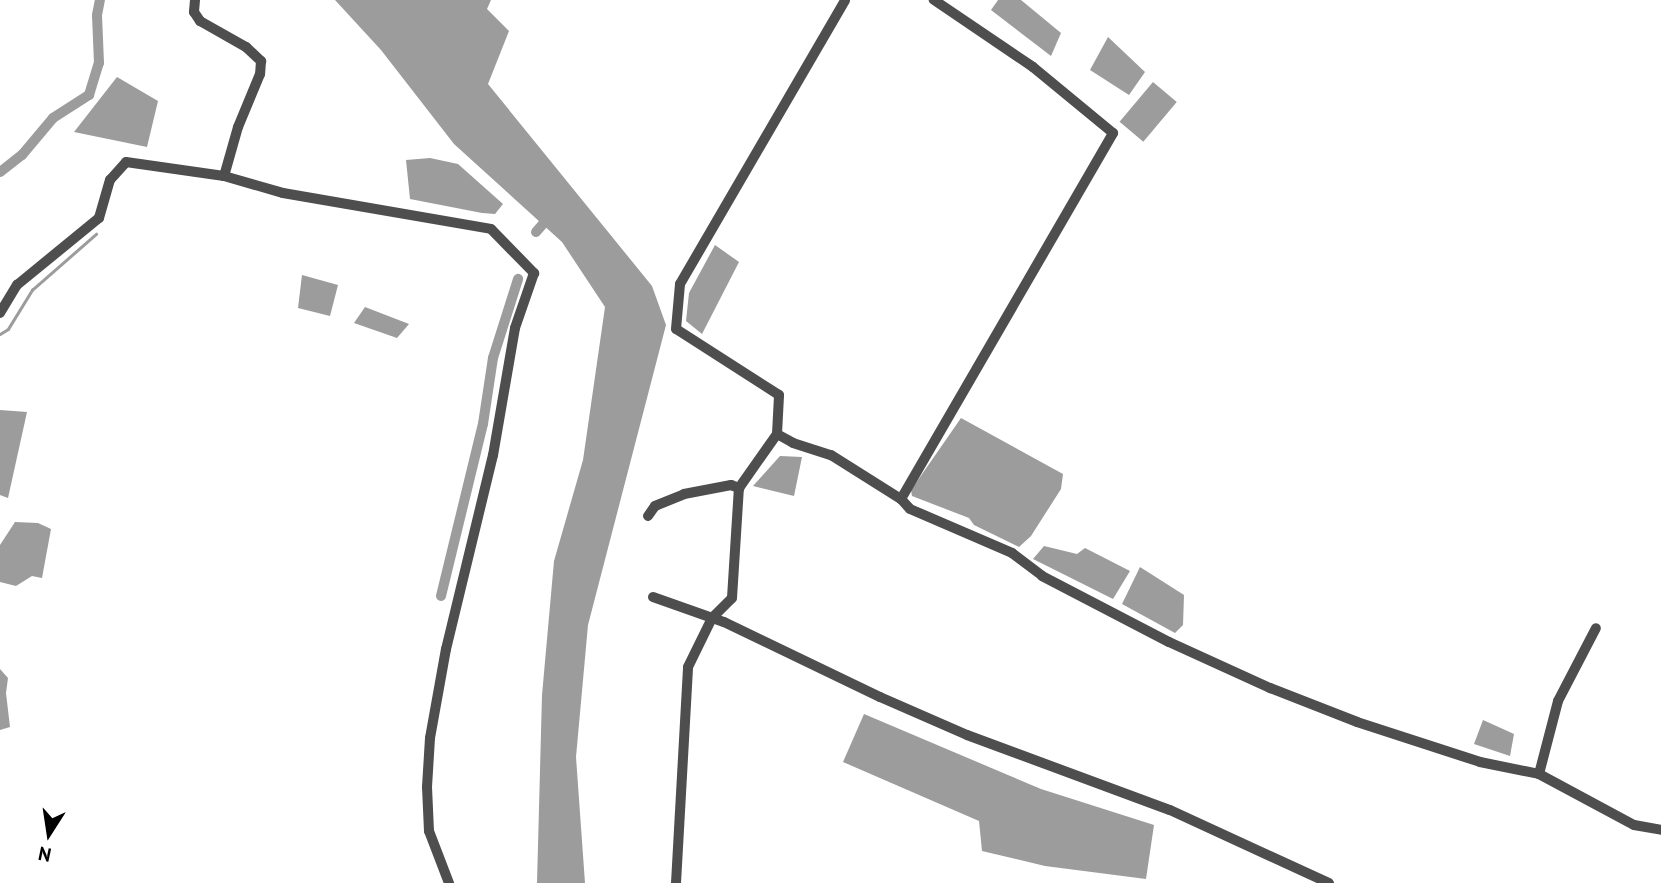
<!DOCTYPE html>
<style>
body{margin:0}
#map{position:relative;width:1661px;height:883px;overflow:hidden;background:#fff;font-family:"PT Sans",sans-serif}
div>[style]{position:absolute}
.water>*{inset:0;background:#9c9c9c;transform-origin:0 0}
.stream>*{height:2.5px;margin:-1.25px;padding:0 1.25px;transform-origin:1.25px;border-radius:1.25px;background:#9c9c9c}
.canal>*{height:10px;margin:-5px;padding:0 5px;transform-origin:5px;border-radius:5px;background:#9c9c9c}
.minor>*{height:10px;margin:-5px;padding:0 5px;transform-origin:5px;border-radius:5px;background:#4e4e4e}
span{translate:-50% -50%;white-space:nowrap;text-align:center;line-height:1.15;-webkit-text-stroke:6px #fff;paint-order:stroke}
.north{position:absolute;left:14px;top:799px;width:70px;height:70px;-webkit-text-stroke:5px #fff;paint-order:stroke;rotate:192deg;font-size:19px;font-weight:700;line-height:28px;text-align:center;color:#000}
.north::after{content:'';display:block;margin:auto;width:24px;height:32px;background:#000;clip-path:polygon(50% 0,100% 100%,50% 72%,0 100%)}
</style>
<div id="map">
<div class="water">
<i style="clip-path:polygon(335px 0,491px 0,487px 9px,509px 31px,488px 84px,652px 286px,666px 325px,588px 625px,576px 757px,585px 883px,537px 883px,542px 695px,554px 561px,583px 460px,605px 307px,562px 242px,454px 144px,381px 50px)"></i>
<i style="clip-path:polygon(998px 0,1021px 0,1061px 33px,1051px 56px,991px 10px)"></i>
<i style="clip-path:polygon(1108px 37px,1145px 72px,1129px 95px,1090px 70px)"></i>
<i style="clip-path:polygon(117px 77px,158px 101px,147px 147px,74px 132px)"></i>
<i style="left:1153px;top:82px;width:31px;height:52px;rotate:40deg"></i>
<i style="clip-path:polygon(430px 158px,458px 164px,503px 204px,495px 214px,482px 213px,410px 199px,406px 160px)"></i>
<i style="clip-path:polygon(715px 245px,739px 262px,702px 334px,686px 321px,689px 293px)"></i>
<i style="clip-path:polygon(302px 275px,338px 285px,330px 316px,298px 308px)"></i>
<i style="clip-path:polygon(365px 307px,409px 324px,397px 338px,354px 323px)"></i>
<i style="clip-path:polygon(0 410px,27px 412px,8px 498px,0 495px)"></i>
<i style="clip-path:polygon(961px 418px,1063px 474px,1061px 489px,1031px 536px,1019px 547px,974px 525px,969px 518px,912px 496px,911px 490px)"></i>
<i style="clip-path:polygon(780px 456px,802px 457px,794px 496px,753px 486px)"></i>
<i style="clip-path:polygon(15px 522px,38px 523px,51px 529px,42px 578px,32px 576px,16px 586px,0 582px,0 545px)"></i>
<i style="clip-path:polygon(1044px 546px,1077px 554px,1085px 548px,1130px 571px,1113px 599px,1033px 559px)"></i>
<i style="clip-path:polygon(1140px 567px,1184px 595px,1183px 625px,1175px 633px,1122px 604px)"></i>
<i style="clip-path:polygon(0 669px,8px 678px,6px 693px,10px 727px,0 730px)"></i>
<i style="clip-path:polygon(864px 714px,1041px 789px,1154px 825px,1146px 879px,1045px 866px,982px 851px,979px 821px,843px 762px)"></i>
<i style="clip-path:polygon(1483px 720px,1514px 734px,1510px 756px,1474px 744px)"></i>
</div>
<div class="stream">
<i style="left:0;top:334px;width:9px;rotate:-32deg"></i>
<i style="left:8px;top:329px;width:46px;rotate:-58.4deg"></i>
<i style="left:32px;top:290px;width:85px;rotate:-41.2deg"></i>
</div>
<div class="canal">
<i style="left:0;top:172px;width:28px;rotate:-38deg"></i>
<i style="left:22px;top:155px;width:48px;rotate:-50deg"></i>
<i style="left:53px;top:118px;width:43px;rotate:-32.6deg"></i>
<i style="left:89px;top:95px;width:34px;rotate:-73deg"></i>
<i style="left:99px;top:63px;width:48px;rotate:-92.4deg"></i>
<i style="left:97px;top:15px;width:15px;rotate:-79deg"></i>
<i style="left:536px;top:232px;width:21px;rotate:-49deg"></i>
<i style="left:441px;top:596px;width:177px;rotate:-76.3deg"></i>
<i style="left:483px;top:424px;width:67px;rotate:-81.4deg"></i>
<i style="left:493px;top:358px;width:83px;rotate:-72.4deg"></i>
</div>
<div class="minor">
<i style="left:195px;top:0;width:12px;rotate:95deg"></i>
<i style="left:194px;top:12px;width:11px;rotate:56deg"></i>
<i style="left:200px;top:21px;width:53px;rotate:29.5deg"></i>
<i style="left:246px;top:47px;width:21px;rotate:43deg"></i>
<i style="left:261px;top:61px;width:13px;rotate:94deg"></i>
<i style="left:260px;top:74px;width:57px;rotate:112.5deg"></i>
<i style="left:238px;top:127px;width:51px;rotate:105.9deg"></i>
<i style="left:0;top:313px;width:33px;rotate:-59deg"></i>
<i style="left:17px;top:285px;width:106px;rotate:-39.3deg"></i>
<i style="left:99px;top:218px;width:40px;rotate:-74deg"></i>
<i style="left:110px;top:180px;width:24px;rotate:-48deg"></i>
<i style="left:126px;top:162px;width:99px;rotate:8.1deg"></i>
<i style="left:224px;top:176px;width:61px;rotate:16.1deg"></i>
<i style="left:283px;top:193px;width:211px;rotate:9.8deg"></i>
<i style="left:491px;top:229px;width:62px;rotate:45.7deg"></i>
<i style="left:534px;top:273px;width:58px;rotate:109.1deg"></i>
<i style="left:515px;top:328px;width:129px;rotate:99.8deg"></i>
<i style="left:493px;top:455px;width:200px;rotate:103.6deg"></i>
<i style="left:446px;top:649px;width:90px;rotate:100.2deg"></i>
<i style="left:430px;top:738px;width:49px;rotate:93.5deg"></i>
<i style="left:427px;top:787px;width:44px;rotate:87.4deg"></i>
<i style="left:429px;top:831px;width:56px;rotate:69deg"></i>
<i style="left:777px;top:434px;width:18px;rotate:29deg"></i>
<i style="left:793px;top:443px;width:40px;rotate:18deg"></i>
<i style="left:831px;top:455px;width:83px;rotate:32.2deg"></i>
<i style="left:901px;top:499px;width:13px;rotate:48deg"></i>
<i style="left:910px;top:509px;width:111px;rotate:23.3deg"></i>
<i style="left:1012px;top:553px;width:38px;rotate:37deg"></i>
<i style="left:1042px;top:576px;width:143px;rotate:27.5deg"></i>
<i style="left:1169px;top:642px;width:111px;rotate:24.5deg"></i>
<i style="left:1270px;top:688px;width:93px;rotate:21.3deg"></i>
<i style="left:1357px;top:722px;width:129px;rotate:18deg"></i>
<i style="left:1480px;top:762px;width:60px;rotate:11.5deg"></i>
<i style="left:1539px;top:774px;width:108px;rotate:28.2deg"></i>
<i style="left:1634px;top:825px;width:27px;rotate:10deg"></i>
<i style="left:901px;top:499px;width:423px;rotate:-59.9deg"></i>
<i style="left:1113px;top:133px;width:104px;rotate:-140.5deg"></i>
<i style="left:1033px;top:67px;width:120px;rotate:-145.9deg"></i>
<i style="left:648px;top:516px;width:12px;rotate:-55deg"></i>
<i style="left:655px;top:506px;width:31px;rotate:-22deg"></i>
<i style="left:684px;top:494px;width:48px;rotate:-10.8deg"></i>
<i style="left:731px;top:485px;width:9px;rotate:21deg"></i>
<i style="left:653px;top:597px;width:75px;rotate:19.4deg"></i>
<i style="left:724px;top:622px;width:173px;rotate:25.7deg"></i>
<i style="left:880px;top:697px;width:95px;rotate:23.6deg"></i>
<i style="left:967px;top:735px;width:216px;rotate:20.3deg"></i>
<i style="left:1170px;top:810px;width:175px;rotate:24.7deg"></i>
<i style="left:1539px;top:774px;width:75px;rotate:-75.4deg"></i>
<i style="left:1558px;top:701px;width:82px;rotate:-62.5deg"></i>
<i style="left:676px;top:883px;width:216px;rotate:-86.8deg"></i>
<i style="left:688px;top:667px;width:55px;rotate:-63.9deg"></i>
<i style="left:712px;top:618px;width:28px;rotate:-45deg"></i>
<i style="left:732px;top:598px;width:110px;rotate:-86.4deg"></i>
<i style="left:739px;top:488px;width:66px;rotate:-54.9deg"></i>
<i style="left:777px;top:434px;width:39px;rotate:-87deg"></i>
<i style="left:779px;top:395px;width:122px;rotate:-147.3deg"></i>
<i style="left:676px;top:329px;width:45px;rotate:-84.9deg"></i>
<i style="left:680px;top:284px;width:328px;rotate:-59.8deg"></i>
</div>
<div class="north">N</div>
</div>
